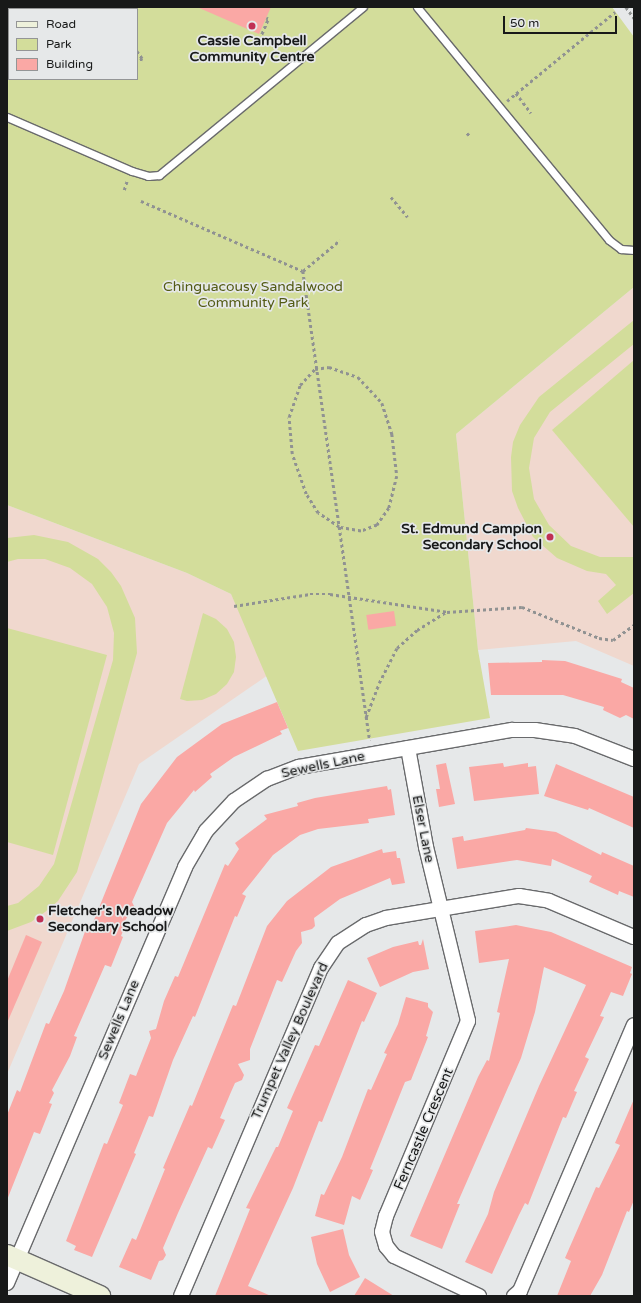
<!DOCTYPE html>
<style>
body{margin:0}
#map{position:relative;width:641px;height:1303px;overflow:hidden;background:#e6e8e9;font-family:"Varela Round",sans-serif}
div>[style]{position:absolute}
.education>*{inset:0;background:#f0d8ce}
.green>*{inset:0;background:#d3dd9b}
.building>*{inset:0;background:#faa8a5;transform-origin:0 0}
.path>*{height:2.5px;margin-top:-1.25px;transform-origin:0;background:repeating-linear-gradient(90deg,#909292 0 3px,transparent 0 6px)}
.roads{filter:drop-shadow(1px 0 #696a6c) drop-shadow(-1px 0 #696a6c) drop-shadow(0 1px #696a6c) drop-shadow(0 -1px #696a6c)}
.lane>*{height:7px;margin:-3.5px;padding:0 3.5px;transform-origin:3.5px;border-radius:3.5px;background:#fff}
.street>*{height:14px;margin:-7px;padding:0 7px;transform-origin:7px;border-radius:7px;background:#fff}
.secondary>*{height:20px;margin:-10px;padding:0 10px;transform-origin:10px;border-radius:10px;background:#eef1db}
.dots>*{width:11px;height:11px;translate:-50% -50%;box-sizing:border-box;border:2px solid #e6e8e9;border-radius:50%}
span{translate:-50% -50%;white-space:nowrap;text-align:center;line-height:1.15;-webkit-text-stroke:3.5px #e6e8e9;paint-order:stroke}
.poi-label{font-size:14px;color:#181919;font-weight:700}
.right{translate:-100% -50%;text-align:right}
.left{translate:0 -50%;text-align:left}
.park-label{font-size:14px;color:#535b14}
.street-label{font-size:14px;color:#181919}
.frame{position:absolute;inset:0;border:8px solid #181919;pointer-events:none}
.legend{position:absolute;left:8px;top:8px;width:130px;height:72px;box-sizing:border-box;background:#e6e8e9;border:1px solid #949596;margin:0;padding:5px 7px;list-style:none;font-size:12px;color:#181919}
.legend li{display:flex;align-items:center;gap:8px;height:20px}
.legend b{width:20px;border:1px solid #949596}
.scale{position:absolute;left:503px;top:16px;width:114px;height:18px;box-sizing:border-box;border:2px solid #181919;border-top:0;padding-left:5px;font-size:12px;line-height:14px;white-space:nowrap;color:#181919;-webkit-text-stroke:3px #e6e8e9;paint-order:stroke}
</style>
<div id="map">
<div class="education">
<i style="clip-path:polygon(634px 287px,634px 666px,576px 641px,478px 650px,456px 434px)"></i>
<i style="clip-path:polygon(7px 505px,187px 573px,231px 594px,268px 675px,139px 764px,7px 1074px)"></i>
</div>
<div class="green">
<i style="clip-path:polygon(evenodd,7px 7px,612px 7px,634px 37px,634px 287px,456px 434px,478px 650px,490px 718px,298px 751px,231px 594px,187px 573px,7px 505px,7px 7px,9px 9px,137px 9px,137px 79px,9px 79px,9px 9px)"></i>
<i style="clip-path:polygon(634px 320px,634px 344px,550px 412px,534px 438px,529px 468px,534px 499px,549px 525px,571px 546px,600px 557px,634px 557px,634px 593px,607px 614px,598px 601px,616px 585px,606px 574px,587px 571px,557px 558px,533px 537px,518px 508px,512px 491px,511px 457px,513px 442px,520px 425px,539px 397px)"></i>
<i style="clip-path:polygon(634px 360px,634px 527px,552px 430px)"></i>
<i style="clip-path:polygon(34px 535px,68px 542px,98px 559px,111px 572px,121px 586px,135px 618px,137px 653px,77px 872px,58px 901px,45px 912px,31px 922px,7px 931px,7px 906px,18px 903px,39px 886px,54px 864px,113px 660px,114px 633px,107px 607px,92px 584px,70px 568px,45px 559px,18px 559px,7px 562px,7px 538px)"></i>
<i style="clip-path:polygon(203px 613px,216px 619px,227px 629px,234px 642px,236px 657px,234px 672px,227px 684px,216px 694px,202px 700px,187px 701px,180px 699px)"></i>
<i style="clip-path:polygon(7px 628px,107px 655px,53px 855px,7px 842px)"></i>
</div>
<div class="building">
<i style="clip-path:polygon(197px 7px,271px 7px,259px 34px)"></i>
<i style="left:394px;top:611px;width:15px;height:28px;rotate:82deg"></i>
<i style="clip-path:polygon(542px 660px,565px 661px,622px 679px,621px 682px,634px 688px,634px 719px,626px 715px,620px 718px,603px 710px,604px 707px,563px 695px,491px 695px,488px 663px,542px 662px)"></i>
<i style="clip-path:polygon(277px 702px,288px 728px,280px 731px,282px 734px,234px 757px,210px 774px,212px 777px,195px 792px,194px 790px,167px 823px,132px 902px,134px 906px,123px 924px,125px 926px,121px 936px,123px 937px,111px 967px,105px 965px,74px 1036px,77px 1037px,70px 1056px,52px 1090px,54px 1093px,49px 1103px,52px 1104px,40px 1134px,34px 1132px,7px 1200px,7px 1115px,17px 1090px,20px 1092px,46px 1023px,49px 1024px,64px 991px,88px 923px,92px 925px,141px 804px,177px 757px,222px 724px)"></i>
<i style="clip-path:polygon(446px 763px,455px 804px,439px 807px,436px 789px,440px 789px,436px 765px)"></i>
<i style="clip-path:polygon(503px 763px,504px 767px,528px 763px,528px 767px,536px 766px,539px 794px,474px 801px,469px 767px)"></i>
<i style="clip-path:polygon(556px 764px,634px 797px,634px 828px,589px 808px,588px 810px,544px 796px)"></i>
<i style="clip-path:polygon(387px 786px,388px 790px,391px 789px,395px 815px,368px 819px,369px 823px,318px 829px,300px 835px,273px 855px,242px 894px,246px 896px,237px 917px,235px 916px,195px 1017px,193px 1016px,173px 1060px,153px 1117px,149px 1116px,134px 1153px,136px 1154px,92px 1257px,74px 1250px,76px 1246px,66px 1241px,104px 1143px,107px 1144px,123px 1105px,119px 1103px,130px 1074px,136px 1076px,151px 1038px,149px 1031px,156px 1029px,164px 1001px,175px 976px,178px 977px,225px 864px,228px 866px,239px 849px,235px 843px,267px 819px,264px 815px,298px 806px,297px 803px,315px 798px)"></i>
<i style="clip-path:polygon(526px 828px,556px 832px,601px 855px,602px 852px,634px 866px,634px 897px,619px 891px,618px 895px,589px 882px,592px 876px,552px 859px,551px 866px,517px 860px,457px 869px,452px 838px,463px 836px,464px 841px,525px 830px)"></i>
<i style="clip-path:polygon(382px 849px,383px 853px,396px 851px,397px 858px,400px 858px,405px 883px,392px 885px,390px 878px,340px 899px,314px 918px,315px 926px,312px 929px,301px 932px,302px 943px,296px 951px,282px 982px,277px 980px,250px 1049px,250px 1060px,238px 1064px,244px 1075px,242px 1080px,235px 1083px,231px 1092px,220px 1118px,225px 1120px,212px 1149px,208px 1147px,178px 1213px,163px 1248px,166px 1255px,163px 1260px,159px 1261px,151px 1280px,119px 1267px,132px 1238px,136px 1240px,165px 1169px,163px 1168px,190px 1105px,192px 1106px,233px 1005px,236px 1006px,267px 926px,287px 901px,331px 867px)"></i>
<i style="clip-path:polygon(516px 925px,551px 932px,632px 967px,630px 973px,632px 974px,623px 996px,611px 992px,600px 1016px,604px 1017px,585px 1057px,589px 1059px,574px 1091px,577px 1092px,566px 1118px,563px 1117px,528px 1205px,525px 1203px,519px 1215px,492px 1274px,465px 1262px,488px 1214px,494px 1192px,539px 1086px,586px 985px,575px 980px,544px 967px,535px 1012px,521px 1058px,457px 1204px,460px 1204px,442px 1249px,410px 1236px,478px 1077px,487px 1060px,489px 1061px,500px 1013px,497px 1012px,509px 959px,479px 963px,475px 931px)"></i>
<i style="clip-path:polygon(26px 935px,42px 942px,7px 1023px,7px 981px)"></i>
<i style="clip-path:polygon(423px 939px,429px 969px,413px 972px,380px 987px,367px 958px,393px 947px,418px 941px,419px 945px,421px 945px)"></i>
<i style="clip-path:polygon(348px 980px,377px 993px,364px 1022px,362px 1021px,322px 1122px,319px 1121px,293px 1188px,248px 1286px,271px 1296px,215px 1296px,250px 1209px,246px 1208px,276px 1147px,278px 1147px,293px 1111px,287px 1108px,315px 1045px,319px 1046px)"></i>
<i style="clip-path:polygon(406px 997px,428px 1003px,428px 1007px,433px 1012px,426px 1036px,428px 1037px,411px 1080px,405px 1082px,370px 1169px,373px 1170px,360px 1200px,352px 1196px,344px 1225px,315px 1216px,321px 1194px,324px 1195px,342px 1157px,368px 1089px,371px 1090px,387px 1054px,384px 1053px,398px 1024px)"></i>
<i style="clip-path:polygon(634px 1099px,634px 1200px,629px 1212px,627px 1211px,602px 1275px,590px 1296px,557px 1296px,571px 1261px,565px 1258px,596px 1187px,599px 1188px,620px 1145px,615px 1143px)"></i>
<i style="clip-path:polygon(343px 1229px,349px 1255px,360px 1277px,330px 1292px,317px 1264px,311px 1237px)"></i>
<i style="clip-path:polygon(365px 1278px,394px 1296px,354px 1296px)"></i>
</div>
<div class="path">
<i style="left:104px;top:7px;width:3px;rotate:45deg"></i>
<i style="left:626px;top:7px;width:14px;rotate:54deg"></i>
<i style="left:257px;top:45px;width:28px;rotate:-67deg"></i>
<i style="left:268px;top:19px;width:2px;rotate:-153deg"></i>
<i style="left:137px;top:51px;width:9px;rotate:54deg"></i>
<i style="left:142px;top:58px;width:5px;rotate:112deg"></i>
<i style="left:516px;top:93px;width:25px;rotate:53deg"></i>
<i style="left:507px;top:101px;width:140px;rotate:-39.5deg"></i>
<i style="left:467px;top:133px;width:4px;rotate:45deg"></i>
<i style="left:124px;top:190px;width:9px;rotate:-72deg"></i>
<i style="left:391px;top:197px;width:26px;rotate:50deg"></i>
<i style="left:141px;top:201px;width:176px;rotate:23.4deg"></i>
<i style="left:303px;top:271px;width:474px;rotate:81.9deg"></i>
<i style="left:303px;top:271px;width:48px;rotate:-40deg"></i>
<i style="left:329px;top:367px;width:31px;rotate:19deg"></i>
<i style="left:358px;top:377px;width:35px;rotate:47deg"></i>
<i style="left:382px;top:403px;width:33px;rotate:72deg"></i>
<i style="left:392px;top:434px;width:42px;rotate:83.2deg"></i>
<i style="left:397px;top:476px;width:33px;rotate:104deg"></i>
<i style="left:389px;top:508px;width:21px;rotate:125deg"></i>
<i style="left:377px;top:525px;width:17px;rotate:159deg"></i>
<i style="left:361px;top:531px;width:22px;rotate:-170deg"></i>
<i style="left:339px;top:527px;width:25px;rotate:-146deg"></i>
<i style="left:318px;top:513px;width:22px;rotate:-122deg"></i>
<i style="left:306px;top:494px;width:42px;rotate:-109.3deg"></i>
<i style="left:292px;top:454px;width:37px;rotate:-95deg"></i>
<i style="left:289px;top:417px;width:34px;rotate:-71deg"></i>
<i style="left:300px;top:385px;width:22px;rotate:-47deg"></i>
<i style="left:315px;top:369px;width:14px;rotate:-8deg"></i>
<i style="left:234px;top:606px;width:77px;rotate:-9deg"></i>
<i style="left:310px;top:594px;width:20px"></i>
<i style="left:330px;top:594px;width:118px;rotate:8.7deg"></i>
<i style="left:447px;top:612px;width:75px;rotate:-3.8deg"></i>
<i style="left:522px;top:607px;width:83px;rotate:21.9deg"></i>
<i style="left:599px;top:638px;width:14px;rotate:8deg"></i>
<i style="left:613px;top:640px;width:26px;rotate:-36deg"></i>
<i style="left:366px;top:717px;width:36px;rotate:-69deg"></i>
<i style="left:379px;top:683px;width:39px;rotate:-63deg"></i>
<i style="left:397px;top:648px;width:27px;rotate:-42deg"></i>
<i style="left:417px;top:630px;width:34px;rotate:-32deg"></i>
</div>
<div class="roads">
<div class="lane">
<i style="left:417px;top:7px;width:302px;rotate:50.5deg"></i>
<i style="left:609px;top:240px;width:15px;rotate:37deg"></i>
<i style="left:621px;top:249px;width:13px;rotate:4deg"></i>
<i style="left:7px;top:117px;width:136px;rotate:23.4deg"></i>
<i style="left:132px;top:171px;width:17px;rotate:17deg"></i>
<i style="left:148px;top:176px;width:11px;rotate:-5deg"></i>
<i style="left:159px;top:175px;width:264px;rotate:-39.5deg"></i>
</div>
<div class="street">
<i style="left:408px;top:748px;width:101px;rotate:79.7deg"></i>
<i style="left:426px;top:847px;width:179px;rotate:76.4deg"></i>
<i style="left:468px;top:1021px;width:212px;rotate:112.8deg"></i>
<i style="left:386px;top:1216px;width:16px;rotate:104deg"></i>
<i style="left:382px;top:1232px;width:15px;rotate:74deg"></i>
<i style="left:386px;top:1246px;width:13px;rotate:51deg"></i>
<i style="left:394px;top:1256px;width:94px;rotate:25.2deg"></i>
<i style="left:7px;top:1283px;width:452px;rotate:-66.8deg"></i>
<i style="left:185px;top:867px;width:42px;rotate:-59.7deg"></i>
<i style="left:206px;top:831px;width:41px;rotate:-47deg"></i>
<i style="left:234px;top:801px;width:40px;rotate:-34deg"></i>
<i style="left:267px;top:779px;width:34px;rotate:-21deg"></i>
<i style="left:299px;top:767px;width:216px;rotate:-9.9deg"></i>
<i style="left:512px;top:730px;width:23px"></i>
<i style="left:535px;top:730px;width:40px;rotate:8.5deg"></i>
<i style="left:575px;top:736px;width:63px;rotate:21.3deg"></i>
<i style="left:181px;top:1296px;width:357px;rotate:-66.9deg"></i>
<i style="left:321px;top:968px;width:30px;rotate:-56deg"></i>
<i style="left:338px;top:943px;width:33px;rotate:-33deg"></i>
<i style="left:366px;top:925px;width:21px;rotate:-19deg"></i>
<i style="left:386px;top:918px;width:135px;rotate:-9.4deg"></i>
<i style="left:519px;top:896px;width:30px;rotate:9deg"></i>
<i style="left:549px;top:901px;width:92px;rotate:23deg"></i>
<i style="left:514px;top:1296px;width:8px;rotate:-40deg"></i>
<i style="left:520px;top:1291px;width:289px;rotate:-66.8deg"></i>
</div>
<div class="secondary">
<i style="left:7px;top:1255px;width:102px;rotate:23.8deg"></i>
</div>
</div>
<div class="dots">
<i style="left:252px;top:26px;background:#c03054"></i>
<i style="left:550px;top:537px;background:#c03054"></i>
<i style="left:40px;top:919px;background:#c03054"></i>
</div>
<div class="poi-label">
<span style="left:252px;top:49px">Cassie Campbell<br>Community Centre</span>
<span class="right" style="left:542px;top:537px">St. Edmund Campion<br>Secondary School</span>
<span class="left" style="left:48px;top:919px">Fletcher's Meadow<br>Secondary School</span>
</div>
<div class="park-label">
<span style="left:253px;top:295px">Chinguacousy Sandalwood<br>Community Park</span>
</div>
<div class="street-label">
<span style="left:323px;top:765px;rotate:-12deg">Sewells Lane</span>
<span style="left:423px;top:829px;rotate:79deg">Elser Lane</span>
<span style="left:119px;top:1020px;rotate:-67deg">Sewells Lane</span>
<span style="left:290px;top:1041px;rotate:-66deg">Trumpet Valley Boulevard</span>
<span style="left:424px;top:1129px;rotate:-67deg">Ferncastle Crescent</span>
</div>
<div class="frame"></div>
<ul class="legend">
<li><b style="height:5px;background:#eef1db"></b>Road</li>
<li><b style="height:11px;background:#d3dd9b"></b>Park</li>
<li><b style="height:11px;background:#faa8a5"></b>Building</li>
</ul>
<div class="scale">50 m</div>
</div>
